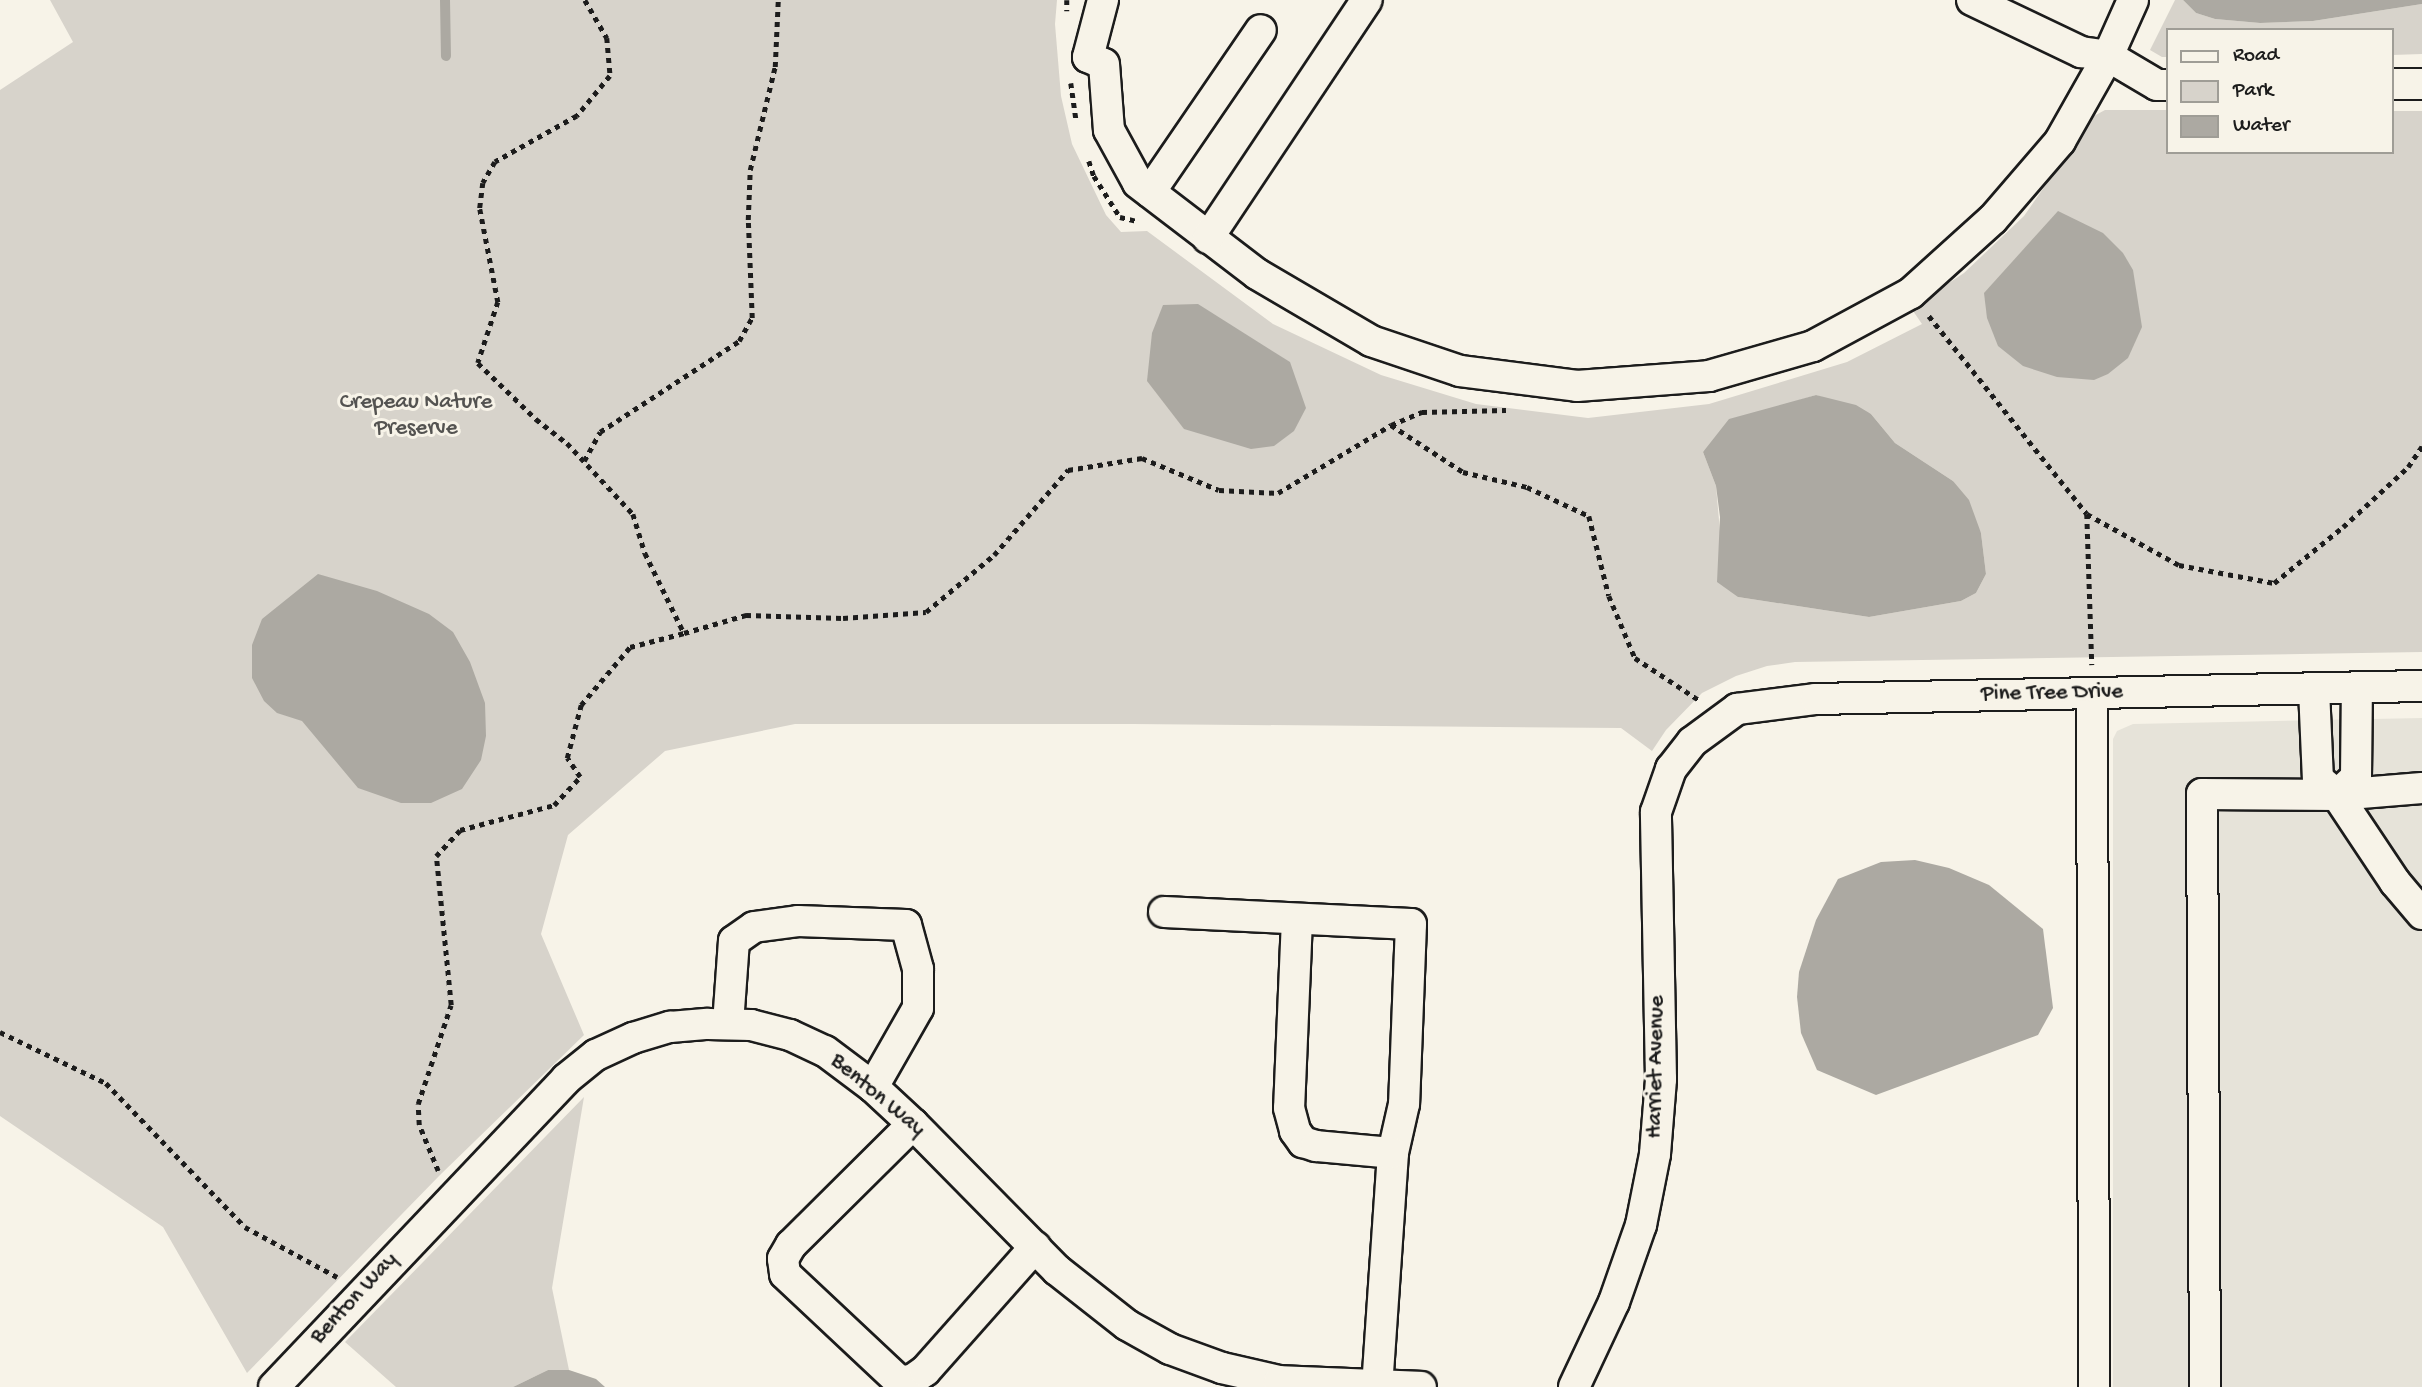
<!DOCTYPE html>
<style>
body{margin:0}
#map{position:relative;width:2422px;height:1387px;overflow:hidden;background:#f7f3e8;font-family:"Gochi Hand",sans-serif}
div>[style]{position:absolute}
.built>*{inset:0;background:#e6e3d9}
.green>*{inset:0;background:#d7d3cb}
.water>*{inset:0;background:#aca9a2}
.stream>*{height:10px;margin:-5px;padding:0 5px;transform-origin:5px;border-radius:5px;background:#aca9a2}
.path>*{height:4.5px;margin-top:-2.25px;transform-origin:0;background:repeating-linear-gradient(90deg,#1c1c1c 0 5px,transparent 0 10px)}
.roads{filter:drop-shadow(2px 0 #1c1c1c) drop-shadow(-2px 0 #1c1c1c) drop-shadow(0 2px #1c1c1c) drop-shadow(0 -2px #1c1c1c)}
.minor>*{height:30px;margin:-15px;padding:0 15px;transform-origin:15px;border-radius:15px;background:#f7f3e8}
span{translate:-50% -50%;white-space:nowrap;text-align:center;line-height:1.15;-webkit-text-stroke:6px #f7f3e8;paint-order:stroke}
.park-label{font-size:23px;color:#545351}
.street-label{font-size:23px;color:#1c1c1c}
.legend{position:absolute;left:2166px;top:28px;width:228px;height:126px;box-sizing:border-box;background:#f7f3e8;border:2px solid #9f9d96;margin:0;padding:9px 12px;list-style:none;font-size:21px;color:#1c1c1c}
.legend li{display:flex;align-items:center;gap:14px;height:35px}
.legend b{width:35px;border:2px solid #9f9d96}
</style>
<div id="map">
<div class="built">
<i style="clip-path:polygon(2422px 718px,2422px 1387px,2113px 1387px,2113px 739px,2117px 731px,2133px 724px)"></i>
</div>
<div class="green">
<i style="clip-path:polygon(evenodd,50px 0,1057px 0,1055px 24px,1061px 96px,1072px 144px,1106px 215px,1121px 232px,1147px 231px,1273px 324px,1381px 375px,1476px 404px,1588px 418px,1709px 404px,1847px 362px,1922px 324px,1911px 308px,1964px 273px,2024px 216px,2094px 116px,2105px 110px,2168px 110px,2168px 152px,2392px 152px,2392px 111px,2422px 111px,2422px 652px,1795px 662px,1767px 666px,1736px 676px,1702px 693px,1666px 730px,1652px 751px,1621px 728px,1133px 724px,795px 724px,665px 751px,568px 835px,541px 934px,584px 1035px,440px 1175px,247px 1373px,163px 1227px,0 1116px,0 90px,73px 42px,50px 0,1816px 395px,1871px 414px,1895px 443px,1953px 481px,1981px 533px,1986px 574px,1976px 593px,1961px 601px,1869px 617px,1738px 597px,1721px 543px,1716px 486px,1703px 452px,1771px 409px,1816px 395px)"></i>
<i style="clip-path:polygon(2175px 0,2183px 0,2196px 13px,2215px 19px,2260px 23px,2313px 21px,2422px 4px,2422px 54px,2392px 55px,2392px 30px,2168px 30px,2168px 57px,2162px 57px,2150px 50px)"></i>
<i style="clip-path:polygon(584px 1097px,552px 1288px,569px 1370px,548px 1370px,513px 1387px,396px 1387px,345px 1342px)"></i>
</div>
<div class="water">
<i style="clip-path:polygon(2183px 0,2422px 0,2422px 4px,2313px 21px,2260px 23px,2215px 19px,2196px 13px)"></i>
<i style="clip-path:polygon(2058px 211px,2103px 233px,2123px 253px,2133px 270px,2142px 327px,2128px 358px,2108px 374px,2094px 380px,2057px 377px,2023px 366px,1998px 346px,1987px 318px,1984px 293px)"></i>
<i style="clip-path:polygon(1198px 304px,1290px 362px,1306px 408px,1294px 431px,1274px 446px,1251px 449px,1184px 429px,1147px 381px,1152px 333px,1163px 305px)"></i>
<i style="clip-path:polygon(1816px 395px,1856px 405px,1871px 414px,1895px 443px,1953px 481px,1969px 500px,1981px 533px,1986px 574px,1976px 593px,1961px 601px,1869px 617px,1738px 597px,1717px 582px,1720px 517px,1716px 486px,1703px 452px,1729px 419px)"></i>
<i style="clip-path:polygon(318px 574px,377px 591px,429px 614px,453px 632px,470px 662px,485px 703px,486px 736px,481px 760px,462px 789px,431px 803px,401px 803px,358px 788px,302px 721px,277px 713px,264px 701px,252px 678px,252px 645px,262px 619px)"></i>
<i style="clip-path:polygon(1915px 860px,1949px 868px,1989px 885px,2043px 929px,2053px 1008px,2038px 1035px,1876px 1095px,1817px 1070px,1801px 1033px,1797px 997px,1799px 972px,1816px 920px,1838px 879px,1881px 862px)"></i>
<i style="clip-path:polygon(548px 1370px,569px 1370px,596px 1379px,605px 1387px,513px 1387px)"></i>
</div>
<div class="stream">
<i style="left:445px;top:0;width:56px;rotate:89deg"></i>
</div>
<div class="path">
<i style="left:585px;top:0;width:44px;rotate:59.9deg"></i>
<i style="left:607px;top:38px;width:38px;rotate:85deg"></i>
<i style="left:610px;top:76px;width:52px;rotate:129.5deg"></i>
<i style="left:577px;top:116px;width:94px;rotate:150.7deg"></i>
<i style="left:495px;top:162px;width:24px;rotate:120deg"></i>
<i style="left:483px;top:183px;width:26px;rotate:97deg"></i>
<i style="left:480px;top:209px;width:95px;rotate:79deg"></i>
<i style="left:498px;top:302px;width:64px;rotate:108.2deg"></i>
<i style="left:478px;top:363px;width:81px;rotate:44deg"></i>
<i style="left:536px;top:419px;width:39px;rotate:38deg"></i>
<i style="left:567px;top:443px;width:97px;rotate:47.1deg"></i>
<i style="left:633px;top:514px;width:41px;rotate:72.9deg"></i>
<i style="left:645px;top:553px;width:89px;rotate:64deg"></i>
<i style="left:684px;top:633px;width:65px;rotate:-16.2deg"></i>
<i style="left:746px;top:615px;width:97px;rotate:1.8deg"></i>
<i style="left:843px;top:618px;width:83px;rotate:-4.1deg"></i>
<i style="left:926px;top:612px;width:89px;rotate:-40deg"></i>
<i style="left:994px;top:555px;width:113px;rotate:-49deg"></i>
<i style="left:1068px;top:470px;width:75px;rotate:-9.2deg"></i>
<i style="left:1142px;top:458px;width:83px;rotate:22.6deg"></i>
<i style="left:1219px;top:490px;width:59px;rotate:2.9deg"></i>
<i style="left:1278px;top:493px;width:132px;rotate:-31deg"></i>
<i style="left:1391px;top:425px;width:86px;rotate:33.1deg"></i>
<i style="left:1463px;top:472px;width:66px;rotate:13.2deg"></i>
<i style="left:1527px;top:487px;width:68px;rotate:25.1deg"></i>
<i style="left:1589px;top:516px;width:82px;rotate:76deg"></i>
<i style="left:1609px;top:596px;width:67px;rotate:67.2deg"></i>
<i style="left:1635px;top:658px;width:77px;rotate:33.3deg"></i>
<i style="left:1067px;top:0;width:11px;rotate:90deg"></i>
<i style="left:1071px;top:83px;width:36px;rotate:82deg"></i>
<i style="left:1089px;top:161px;width:16px;rotate:72deg"></i>
<i style="left:1094px;top:176px;width:49px;rotate:57.6deg"></i>
<i style="left:1120px;top:217px;width:17px;rotate:13deg"></i>
<i style="left:1929px;top:316px;width:253px;rotate:51.4deg"></i>
<i style="left:2087px;top:514px;width:151px;rotate:88.1deg"></i>
<i style="left:1391px;top:425px;width:34px;rotate:-23deg"></i>
<i style="left:1422px;top:412px;width:84px;rotate:-1.4deg"></i>
<i style="left:584px;top:461px;width:33px;rotate:-61deg"></i>
<i style="left:600px;top:432px;width:166px;rotate:-33.2deg"></i>
<i style="left:739px;top:341px;width:26px;rotate:-61deg"></i>
<i style="left:752px;top:318px;width:98px;rotate:-92.3deg"></i>
<i style="left:748px;top:220px;width:50px;rotate:-87.7deg"></i>
<i style="left:750px;top:170px;width:106px;rotate:-76.4deg"></i>
<i style="left:775px;top:67px;width:67px;rotate:-87.4deg"></i>
<i style="left:2087px;top:514px;width:105px;rotate:29deg"></i>
<i style="left:2179px;top:565px;width:97px;rotate:10.7deg"></i>
<i style="left:2274px;top:583px;width:89px;rotate:-39.1deg"></i>
<i style="left:2343px;top:527px;width:88px;rotate:-42.7deg"></i>
<i style="left:2408px;top:467px;width:25px;rotate:-56deg"></i>
<i style="left:0;top:1032px;width:118px;rotate:25.7deg"></i>
<i style="left:106px;top:1083px;width:200px;rotate:46deg"></i>
<i style="left:245px;top:1227px;width:105px;rotate:28.5deg"></i>
<i style="left:438px;top:1171px;width:50px;rotate:-112.4deg"></i>
<i style="left:419px;top:1125px;width:21px;rotate:-93deg"></i>
<i style="left:418px;top:1104px;width:104px;rotate:-71.6deg"></i>
<i style="left:451px;top:1005px;width:150px;rotate:-95.7deg"></i>
<i style="left:436px;top:856px;width:35px;rotate:-47deg"></i>
<i style="left:460px;top:830px;width:97px;rotate:-14.9deg"></i>
<i style="left:554px;top:805px;width:38px;rotate:-47deg"></i>
<i style="left:580px;top:777px;width:23px;rotate:-124deg"></i>
<i style="left:567px;top:758px;width:55px;rotate:-75.2deg"></i>
<i style="left:581px;top:705px;width:76px;rotate:-49.8deg"></i>
<i style="left:630px;top:647px;width:56px;rotate:-14.5deg"></i>
</div>
<div class="roads">
<div class="minor">
<i style="left:1103px;top:0;width:59px;rotate:104.7deg"></i>
<i style="left:1088px;top:57px;width:17px;rotate:24deg"></i>
<i style="left:1104px;top:64px;width:66px;rotate:85.7deg"></i>
<i style="left:1109px;top:130px;width:60px;rotate:61.3deg"></i>
<i style="left:1138px;top:183px;width:150px;rotate:37.4deg"></i>
<i style="left:1257px;top:274px;width:132px;rotate:30.4deg"></i>
<i style="left:1371px;top:341px;width:94px;rotate:18.6deg"></i>
<i style="left:1460px;top:371px;width:118px;rotate:7.3deg"></i>
<i style="left:1577px;top:386px;width:132px;rotate:-4.3deg"></i>
<i style="left:1709px;top:376px;width:108px;rotate:-16.1deg"></i>
<i style="left:1813px;top:346px;width:111px;rotate:-28.4deg"></i>
<i style="left:1911px;top:293px;width:110px;rotate:-42.1deg"></i>
<i style="left:1993px;top:219px;width:103px;rotate:-49.3deg"></i>
<i style="left:2060px;top:141px;width:98px;rotate:-60.5deg"></i>
<i style="left:2108px;top:56px;width:61px;rotate:-65.9deg"></i>
<i style="left:1972px;top:0;width:121px;rotate:25.5deg"></i>
<i style="left:2081px;top:52px;width:27px;rotate:8deg"></i>
<i style="left:2108px;top:56px;width:57px;rotate:30.6deg"></i>
<i style="left:2157px;top:85px;width:11px"></i>
<i style="left:2392px;top:84px;width:30px"></i>
<i style="left:1150px;top:192px;width:196px;rotate:-55.6deg"></i>
<i style="left:1208px;top:238px;width:286px;rotate:-56.3deg"></i>
<i style="left:2314px;top:689px;width:90px;rotate:87.5deg"></i>
<i style="left:2318px;top:779px;width:25px;rotate:40deg"></i>
<i style="left:2337px;top:795px;width:105px;rotate:56.3deg"></i>
<i style="left:2395px;top:882px;width:42px;rotate:49.8deg"></i>
<i style="left:2092px;top:693px;width:694px;rotate:89.83deg"></i>
<i style="left:2337px;top:795px;width:26px;rotate:-43deg"></i>
<i style="left:2356px;top:777px;width:89px;rotate:-89.4deg"></i>
<i style="left:1164px;top:912px;width:247px;rotate:2.8deg"></i>
<i style="left:1411px;top:924px;width:180px;rotate:92.2deg"></i>
<i style="left:1404px;top:1104px;width:50px;rotate:102.7deg"></i>
<i style="left:1393px;top:1153px;width:233px;rotate:93.9deg"></i>
<i style="left:1297px;top:919px;width:189px;rotate:92.4deg"></i>
<i style="left:1289px;top:1108px;width:24px;rotate:75deg"></i>
<i style="left:1295px;top:1131px;width:14px;rotate:54deg"></i>
<i style="left:1303px;top:1142px;width:14px;rotate:17deg"></i>
<i style="left:1316px;top:1146px;width:77px;rotate:5.2deg"></i>
<i style="left:728px;top:1024px;width:83px;rotate:-85.9deg"></i>
<i style="left:734px;top:941px;width:24px;rotate:-35deg"></i>
<i style="left:754px;top:927px;width:44px;rotate:-7.8deg"></i>
<i style="left:798px;top:921px;width:108px;rotate:2.1deg"></i>
<i style="left:906px;top:925px;width:46px;rotate:74.7deg"></i>
<i style="left:918px;top:969px;width:39px;rotate:90deg"></i>
<i style="left:918px;top:1008px;width:91px;rotate:119.7deg"></i>
<i style="left:913px;top:1124px;width:172px;rotate:135.2deg"></i>
<i style="left:791px;top:1245px;width:16px;rotate:120deg"></i>
<i style="left:783px;top:1259px;width:15px;rotate:82deg"></i>
<i style="left:785px;top:1274px;width:156px;rotate:43.2deg"></i>
<i style="left:899px;top:1381px;width:13px;rotate:-4deg"></i>
<i style="left:912px;top:1380px;width:16px;rotate:-35deg"></i>
<i style="left:925px;top:1371px;width:166px;rotate:-48.4deg"></i>
<i style="left:274px;top:1387px;width:424px;rotate:-46.5deg"></i>
<i style="left:566px;top:1079px;width:38px;rotate:-39deg"></i>
<i style="left:596px;top:1055px;width:41px;rotate:-24.7deg"></i>
<i style="left:633px;top:1038px;width:39px;rotate:-17deg"></i>
<i style="left:670px;top:1027px;width:38px;rotate:-5deg"></i>
<i style="left:708px;top:1024px;width:43px;rotate:1.3deg"></i>
<i style="left:751px;top:1025px;width:40px;rotate:14.4deg"></i>
<i style="left:790px;top:1035px;width:38px;rotate:25deg"></i>
<i style="left:825px;top:1051px;width:60px;rotate:36.9deg"></i>
<i style="left:873px;top:1087px;width:54px;rotate:42.8deg"></i>
<i style="left:913px;top:1124px;width:205px;rotate:45.4deg"></i>
<i style="left:1057px;top:1270px;width:89px;rotate:38.2deg"></i>
<i style="left:1127px;top:1325px;width:49px;rotate:29.2deg"></i>
<i style="left:1170px;top:1349px;width:55px;rotate:20.1deg"></i>
<i style="left:1222px;top:1368px;width:58px;rotate:12.8deg"></i>
<i style="left:1279px;top:1381px;width:142px;rotate:2.4deg"></i>
<i style="left:1574px;top:1387px;width:94px;rotate:-64.8deg"></i>
<i style="left:1614px;top:1302px;width:82px;rotate:-70.7deg"></i>
<i style="left:1641px;top:1225px;width:72px;rotate:-78.8deg"></i>
<i style="left:1655px;top:1154px;width:75px;rotate:-85.4deg"></i>
<i style="left:1661px;top:1079px;width:267px;rotate:-91.1deg"></i>
<i style="left:1656px;top:812px;width:46px;rotate:-70.8deg"></i>
<i style="left:1671px;top:769px;width:34px;rotate:-52deg"></i>
<i style="left:1692px;top:742px;width:56px;rotate:-36.3deg"></i>
<i style="left:1737px;top:709px;width:80px;rotate:-7.2deg"></i>
<i style="left:1816px;top:699px;width:606px;rotate:-1.23deg"></i>
<i style="left:2205px;top:1387px;width:593px;rotate:-90.29deg"></i>
<i style="left:2202px;top:794px;width:135px;rotate:0.4deg"></i>
<i style="left:2337px;top:795px;width:85px;rotate:-4.7deg"></i>
</div>
</div>
<div class="park-label">
<span style="left:416px;top:416px">Crepeau Nature<br>Preserve</span>
</div>
<div class="street-label">
<span style="left:2052px;top:694px;rotate:-1deg">Pine Tree Drive</span>
<span style="left:1657px;top:1067px;rotate:-89deg">Harriet Avenue</span>
<span style="left:877px;top:1096px;rotate:40deg">Benton Way</span>
<span style="left:355px;top:1299px;rotate:-47deg">Benton Way</span>
</div>
<ul class="legend">
<li><b style="height:9px;background:#f7f3e8"></b>Road</li>
<li><b style="height:19px;background:#d7d3cb"></b>Park</li>
<li><b style="height:19px;background:#aca9a2"></b>Water</li>
</ul>
</div>
